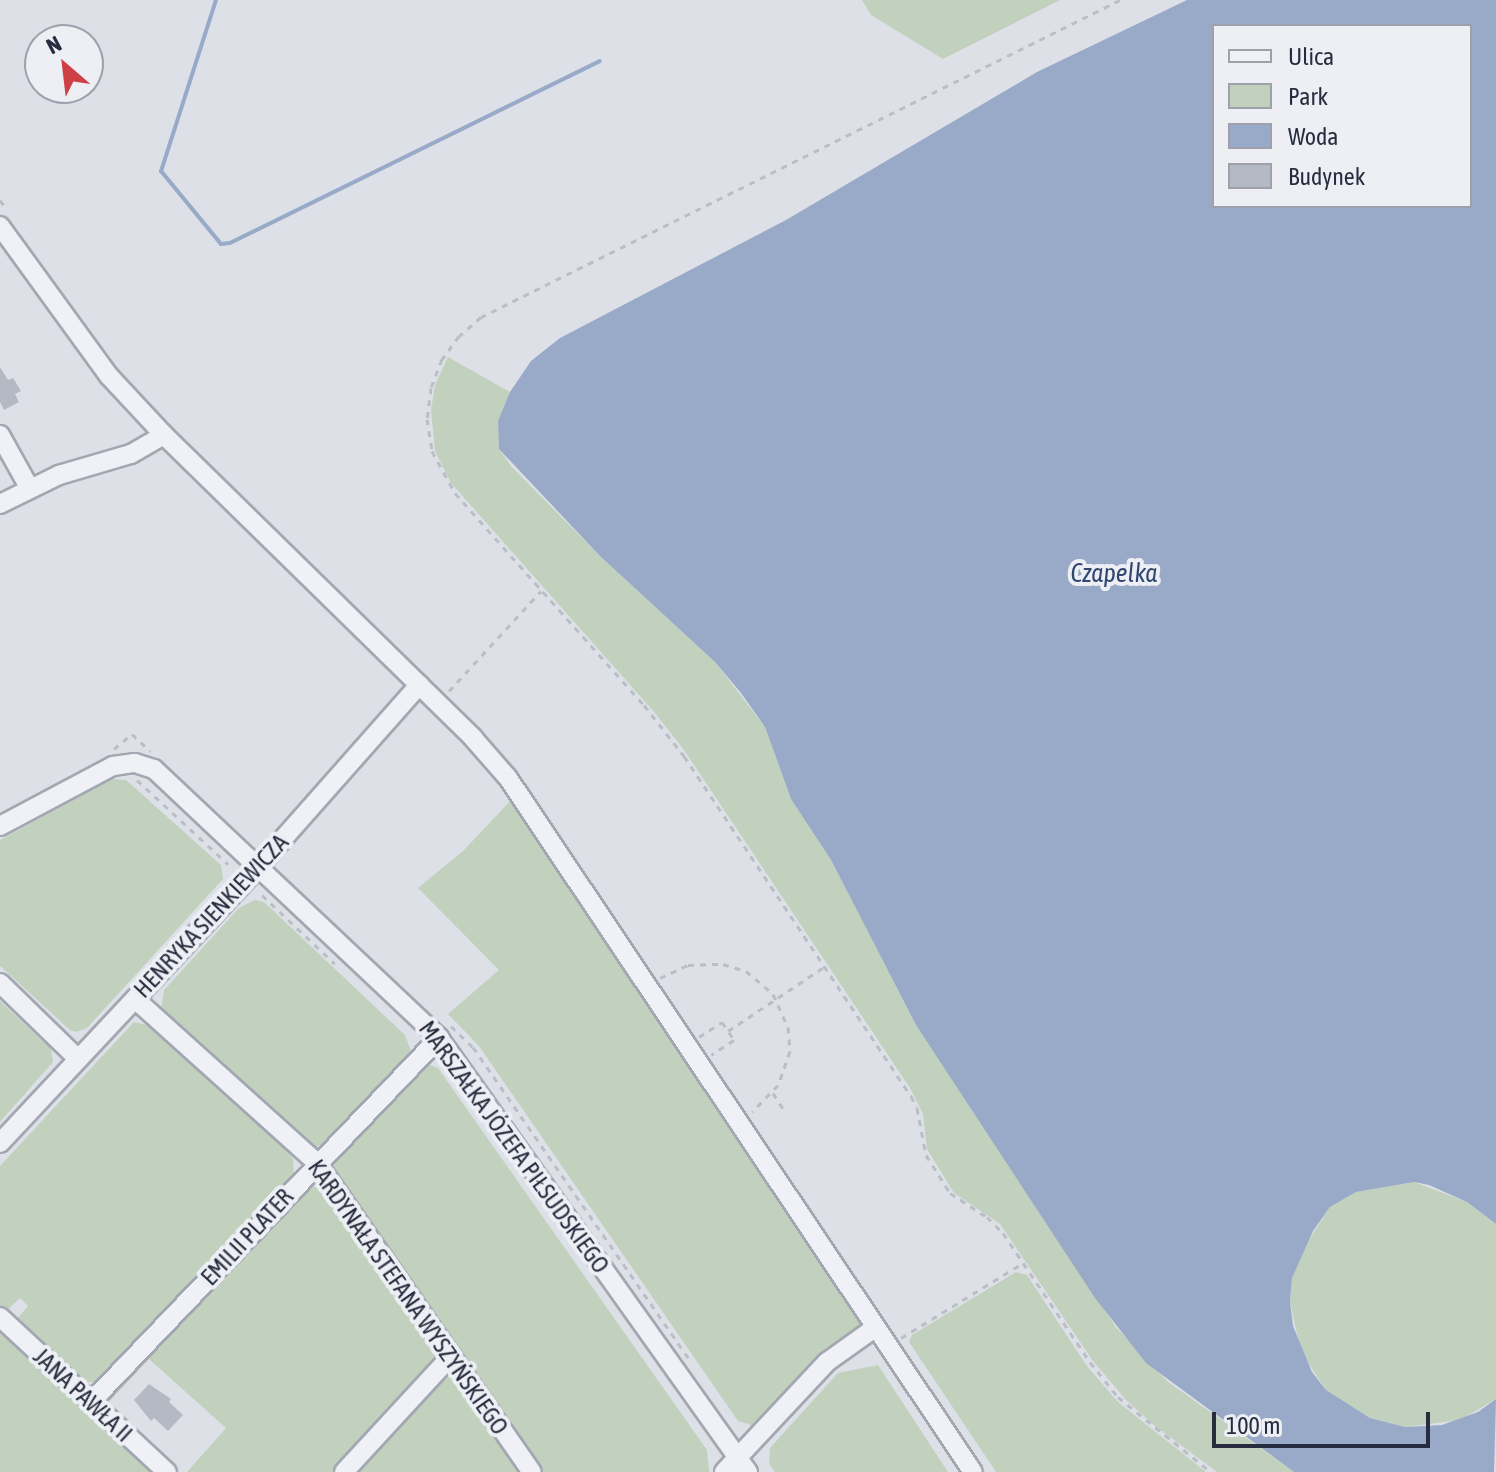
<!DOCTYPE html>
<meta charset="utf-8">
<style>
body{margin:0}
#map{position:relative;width:1496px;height:1472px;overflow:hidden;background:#dde0e7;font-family:"Asap Condensed",sans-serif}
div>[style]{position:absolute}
.green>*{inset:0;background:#c1d1be}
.water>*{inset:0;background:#98aac8}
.stream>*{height:4px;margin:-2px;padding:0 2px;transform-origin:2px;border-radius:2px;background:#98aac8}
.building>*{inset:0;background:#b5b9c4}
.path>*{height:3px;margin-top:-1.5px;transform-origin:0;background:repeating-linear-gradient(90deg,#bcbec6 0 6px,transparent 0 12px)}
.roads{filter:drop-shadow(2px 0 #a3a7b1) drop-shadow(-2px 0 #a3a7b1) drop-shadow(0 2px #a3a7b1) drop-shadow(0 -2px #a3a7b1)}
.minor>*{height:18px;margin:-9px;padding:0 9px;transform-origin:9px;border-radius:9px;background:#f0f1f6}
span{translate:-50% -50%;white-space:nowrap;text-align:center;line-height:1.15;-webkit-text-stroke:8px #edeff5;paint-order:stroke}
.street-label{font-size:24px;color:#272d3e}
.water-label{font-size:26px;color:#314772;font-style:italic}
.legend{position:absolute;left:1212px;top:24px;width:260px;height:184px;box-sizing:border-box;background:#edeff5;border:2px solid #9ea1ac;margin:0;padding:10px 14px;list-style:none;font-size:24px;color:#272d3e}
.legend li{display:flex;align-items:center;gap:16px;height:40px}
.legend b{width:40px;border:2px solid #9ea1ac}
.north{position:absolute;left:24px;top:24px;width:80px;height:80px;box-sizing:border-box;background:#edeff5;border:2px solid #9ea1ac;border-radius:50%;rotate:332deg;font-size:22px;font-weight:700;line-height:32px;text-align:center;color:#272d3e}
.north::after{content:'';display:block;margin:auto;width:28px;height:36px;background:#ce4046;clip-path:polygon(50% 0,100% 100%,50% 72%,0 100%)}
.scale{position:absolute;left:1212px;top:1412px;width:218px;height:36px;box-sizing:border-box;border:4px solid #272d3e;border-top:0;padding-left:10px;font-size:24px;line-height:28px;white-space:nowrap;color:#272d3e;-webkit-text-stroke:6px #edeff5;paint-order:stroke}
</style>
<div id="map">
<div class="green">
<i style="clip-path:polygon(862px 0,1060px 0,943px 59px,871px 15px)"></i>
<i style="clip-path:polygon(448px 357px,510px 392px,498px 421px,499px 449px,511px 466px,600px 556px,715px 662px,765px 727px,791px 799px,831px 860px,916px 1025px,1115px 1326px,1167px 1381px,1294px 1472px,1217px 1472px,1154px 1425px,1126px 1400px,1093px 1361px,1000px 1224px,954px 1193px,927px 1149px,923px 1114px,910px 1088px,684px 750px,655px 713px,451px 483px,435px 451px,431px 410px,435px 385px)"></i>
<i style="clip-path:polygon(112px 779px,126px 780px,221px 865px,223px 879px,87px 1028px,76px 1032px,70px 1030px,0 966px,0 840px)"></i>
<i style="clip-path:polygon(513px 798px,860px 1314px,860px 1324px,852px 1335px,754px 1430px,749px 1424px,738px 1421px,479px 1046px,448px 1014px,499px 970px,418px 888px,463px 851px)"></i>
<i style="clip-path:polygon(255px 900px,264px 902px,405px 1035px,411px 1051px,325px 1143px,313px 1148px,161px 1011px,164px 990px,239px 908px)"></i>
<i style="clip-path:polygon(0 1001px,51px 1049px,53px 1062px,0 1122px)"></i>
<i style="clip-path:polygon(151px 1021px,277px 1136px,293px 1159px,294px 1176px,100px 1382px,80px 1382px,16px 1320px,28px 1306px,20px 1298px,5px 1312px,0 1307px,0 1166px,134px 1022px,148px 1025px)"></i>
<i style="clip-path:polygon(423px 1062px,438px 1068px,707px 1450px,709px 1472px,537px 1472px,328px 1172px,330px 1160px)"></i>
<i style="clip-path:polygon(1414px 1182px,1467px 1202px,1496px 1224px,1496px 1399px,1460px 1420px,1405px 1427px,1370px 1418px,1326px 1390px,1301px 1352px,1290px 1302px,1292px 1278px,1303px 1249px,1330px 1207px,1356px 1192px)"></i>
<i style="clip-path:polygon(308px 1185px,324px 1189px,430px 1340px,437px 1351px,432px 1364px,334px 1472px,187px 1472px,226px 1428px,149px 1359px,108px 1403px,109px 1391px)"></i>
<i style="clip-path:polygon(1016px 1272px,1027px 1275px,1087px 1366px,1118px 1402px,1206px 1472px,996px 1472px,909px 1342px,912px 1335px)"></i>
<i style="clip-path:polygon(0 1326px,157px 1472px,0 1472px)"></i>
<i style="clip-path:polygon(878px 1365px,948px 1472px,775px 1472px,769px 1464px,770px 1448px,838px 1373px)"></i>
<i style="clip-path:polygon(450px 1377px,468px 1394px,522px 1472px,353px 1472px,438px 1380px)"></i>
</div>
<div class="water">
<i style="clip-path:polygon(evenodd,1187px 0,1496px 0,1496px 1224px,1467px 1202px,1429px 1185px,1414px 1182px,1356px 1192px,1330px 1207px,1313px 1231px,1292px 1278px,1290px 1302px,1293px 1326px,1312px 1372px,1326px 1390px,1370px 1418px,1405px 1427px,1442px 1425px,1478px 1412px,1496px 1399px,1494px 1472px,1294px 1472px,1146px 1363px,1095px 1298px,916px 1025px,831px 860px,791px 799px,765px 727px,741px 693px,715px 662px,600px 556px,499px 449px,498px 421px,510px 392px,531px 361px,560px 338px,786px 220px,1037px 72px,1187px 0,1214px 26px,1470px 26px,1470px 206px,1214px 206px,1214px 26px)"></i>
</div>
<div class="stream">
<i style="left:216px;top:0;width:180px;rotate:107.8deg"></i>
<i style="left:161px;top:171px;width:94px;rotate:50.6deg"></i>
<i style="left:221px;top:244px;width:9px;rotate:-6deg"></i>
<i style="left:230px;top:243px;width:412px;rotate:-26.2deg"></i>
</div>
<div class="building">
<i style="clip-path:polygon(0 367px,8px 380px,13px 378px,21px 391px,15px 394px,19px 402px,4px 410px,0 402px)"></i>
<i style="clip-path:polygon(149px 1384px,171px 1399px,169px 1402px,183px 1415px,168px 1431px,154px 1418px,151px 1421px,134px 1400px)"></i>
</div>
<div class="path">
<i style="left:1120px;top:0;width:713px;rotate:153.61deg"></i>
<i style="left:481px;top:317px;width:29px;rotate:139deg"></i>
<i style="left:459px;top:336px;width:29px;rotate:126deg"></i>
<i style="left:442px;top:359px;width:31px;rotate:111deg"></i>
<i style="left:431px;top:388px;width:31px;rotate:97deg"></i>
<i style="left:427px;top:419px;width:32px;rotate:81deg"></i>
<i style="left:432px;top:451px;width:48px;rotate:61.3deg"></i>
<i style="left:455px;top:493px;width:284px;rotate:48.3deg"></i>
<i style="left:644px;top:705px;width:65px;rotate:51.9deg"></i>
<i style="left:684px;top:756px;width:409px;rotate:56.3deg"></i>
<i style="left:911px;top:1096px;width:13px;rotate:63deg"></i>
<i style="left:917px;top:1108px;width:48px;rotate:79.2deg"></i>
<i style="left:926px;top:1155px;width:45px;rotate:57.7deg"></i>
<i style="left:950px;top:1193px;width:44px;rotate:33deg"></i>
<i style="left:987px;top:1217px;width:23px;rotate:45deg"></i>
<i style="left:1003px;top:1233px;width:156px;rotate:56deg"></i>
<i style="left:1090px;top:1362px;width:45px;rotate:51.3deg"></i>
<i style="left:1118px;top:1397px;width:119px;rotate:38.9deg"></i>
<i style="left:0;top:200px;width:12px;rotate:55deg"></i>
<i style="left:449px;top:691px;width:136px;rotate:-47.4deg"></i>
<i style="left:114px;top:749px;width:23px;rotate:-40deg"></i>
<i style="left:132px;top:734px;width:25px;rotate:43deg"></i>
<i style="left:137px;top:780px;width:124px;rotate:42.7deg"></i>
<i style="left:262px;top:895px;width:100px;rotate:43.4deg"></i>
<i style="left:660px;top:978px;width:31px;rotate:-25deg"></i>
<i style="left:688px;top:965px;width:35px;rotate:-2deg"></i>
<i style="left:723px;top:964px;width:24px;rotate:17deg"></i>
<i style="left:746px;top:971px;width:35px;rotate:40deg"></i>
<i style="left:773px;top:994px;width:36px;rotate:66deg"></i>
<i style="left:788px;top:1027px;width:24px;rotate:85deg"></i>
<i style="left:790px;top:1051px;width:36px;rotate:109deg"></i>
<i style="left:778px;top:1085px;width:37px;rotate:134deg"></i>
<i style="left:451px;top:1026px;width:30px;rotate:44deg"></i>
<i style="left:473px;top:1047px;width:378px;rotate:55.3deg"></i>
<i style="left:728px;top:1031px;width:115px;rotate:-33.7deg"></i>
<i style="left:699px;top:1037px;width:27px;rotate:-33deg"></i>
<i style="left:722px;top:1022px;width:22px;rotate:56deg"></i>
<i style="left:734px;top:1040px;width:27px;rotate:147deg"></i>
<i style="left:773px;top:1093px;width:20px;rotate:57deg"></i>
<i style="left:901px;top:1338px;width:143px;rotate:-31.6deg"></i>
</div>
<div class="roads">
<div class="minor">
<i style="left:0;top:226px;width:185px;rotate:54deg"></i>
<i style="left:109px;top:376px;width:81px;rotate:47deg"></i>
<i style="left:164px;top:435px;width:433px;rotate:44.4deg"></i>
<i style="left:473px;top:738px;width:53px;rotate:48.8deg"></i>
<i style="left:508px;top:778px;width:835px;rotate:56.18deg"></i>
<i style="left:0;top:435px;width:60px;rotate:60.9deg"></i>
<i style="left:0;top:504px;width:66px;rotate:-26.2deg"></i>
<i style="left:59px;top:475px;width:75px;rotate:-16.3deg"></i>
<i style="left:131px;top:454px;width:38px;rotate:-30deg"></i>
<i style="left:0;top:826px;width:128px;rotate:-28deg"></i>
<i style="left:113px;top:766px;width:22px;rotate:-8deg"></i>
<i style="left:135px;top:763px;width:20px;rotate:18deg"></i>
<i style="left:154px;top:769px;width:392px;rotate:43.3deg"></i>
<i style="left:439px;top:1038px;width:533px;rotate:54.55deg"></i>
<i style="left:0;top:983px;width:107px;rotate:44.2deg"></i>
<i style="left:135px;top:999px;width:245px;rotate:42deg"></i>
<i style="left:317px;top:1163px;width:376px;rotate:55.2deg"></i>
<i style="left:0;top:1143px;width:379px;rotate:-46.9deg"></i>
<i style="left:259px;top:866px;width:242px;rotate:-48.5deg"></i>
<i style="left:0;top:1317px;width:228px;rotate:42.9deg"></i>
<i style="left:91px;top:1402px;width:504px;rotate:-46.29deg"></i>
<i style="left:344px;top:1472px;width:158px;rotate:-47.3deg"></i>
<i style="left:724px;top:1472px;width:151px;rotate:-46.9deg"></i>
<i style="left:827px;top:1362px;width:60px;rotate:-35.5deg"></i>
</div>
</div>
<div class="street-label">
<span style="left:211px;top:916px;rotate:-47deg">HENRYKA SIENKIEWICZA</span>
<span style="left:514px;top:1147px;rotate:54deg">MARSZAŁKA JÓZEFA PIŁSUDSKIEGO</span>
<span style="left:247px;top:1237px;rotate:-47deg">EMILII PLATER</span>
<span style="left:408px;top:1297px;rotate:55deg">KARDYNAŁA STEFANA WYSZYŃSKIEGO</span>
<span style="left:83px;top:1395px;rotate:43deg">JANA PAWŁA II</span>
</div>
<div class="water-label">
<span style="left:1114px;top:574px">Czapelka</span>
</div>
<ul class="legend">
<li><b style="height:10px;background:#f0f1f6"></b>Ulica</li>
<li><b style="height:22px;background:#c1d1be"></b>Park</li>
<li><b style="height:22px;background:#98aac8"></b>Woda</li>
<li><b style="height:22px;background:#b5b9c4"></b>Budynek</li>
</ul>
<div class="north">N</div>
<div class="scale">100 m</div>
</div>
